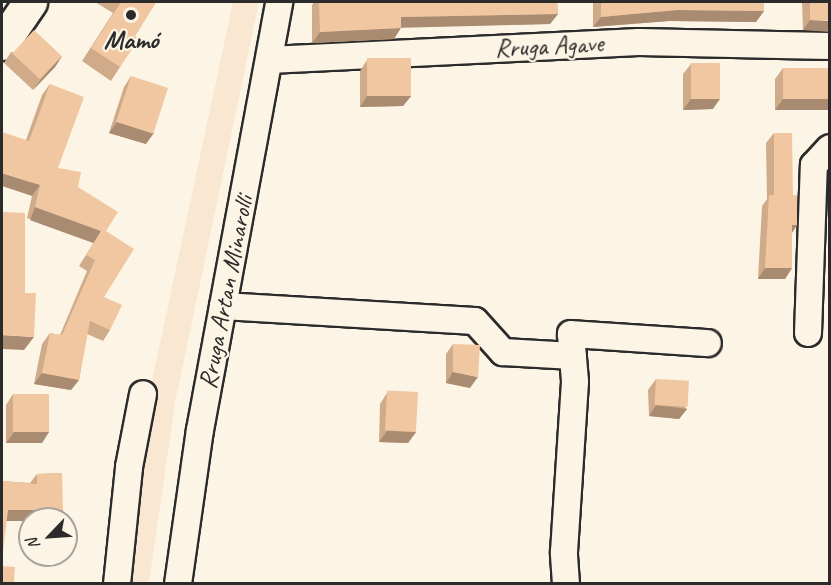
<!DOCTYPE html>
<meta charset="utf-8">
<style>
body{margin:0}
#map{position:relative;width:831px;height:585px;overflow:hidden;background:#fcf5e5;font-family:Caveat,sans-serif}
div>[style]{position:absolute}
.built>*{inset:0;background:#f9e7d1}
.roads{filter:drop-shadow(2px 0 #2b2b2b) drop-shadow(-2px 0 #2b2b2b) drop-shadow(0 2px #2b2b2b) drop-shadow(0 -2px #2b2b2b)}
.street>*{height:26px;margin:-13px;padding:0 13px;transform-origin:13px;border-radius:13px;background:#fcf5e5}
.secondary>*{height:33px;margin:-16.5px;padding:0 16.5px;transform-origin:16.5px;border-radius:16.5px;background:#fcf5e5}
.wall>*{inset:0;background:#cfab8a}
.shaded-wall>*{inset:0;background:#a98b71;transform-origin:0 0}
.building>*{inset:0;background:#f1c7a1;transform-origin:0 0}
.dots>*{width:16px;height:16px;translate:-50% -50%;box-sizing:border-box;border:3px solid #fcf5e5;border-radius:50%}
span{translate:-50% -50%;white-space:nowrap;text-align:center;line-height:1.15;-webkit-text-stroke:4.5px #fcf5e5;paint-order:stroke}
.poi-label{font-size:26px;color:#2b2b2b;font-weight:700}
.street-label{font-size:26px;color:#2b2b2b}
.frame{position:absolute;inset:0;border:3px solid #2b2b2b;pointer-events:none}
.north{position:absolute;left:18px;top:507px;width:60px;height:60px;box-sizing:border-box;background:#fcf5e5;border:2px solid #a8a49b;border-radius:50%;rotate:245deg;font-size:16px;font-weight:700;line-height:24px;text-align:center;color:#2b2b2b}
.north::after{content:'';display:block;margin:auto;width:21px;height:27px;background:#2b2b2b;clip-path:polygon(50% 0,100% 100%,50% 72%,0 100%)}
</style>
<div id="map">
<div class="built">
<i style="clip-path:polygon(233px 2px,259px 2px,175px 403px,149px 583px,123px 584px,150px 390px)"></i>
</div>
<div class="roads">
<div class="street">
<i style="left:269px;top:60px;width:370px;rotate:-2.8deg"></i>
<i style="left:639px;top:42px;width:191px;rotate:1.2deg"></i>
<i style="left:223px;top:306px;width:252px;rotate:3.4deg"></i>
<i style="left:475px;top:321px;width:42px;rotate:47.9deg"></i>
<i style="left:503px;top:352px;width:70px;rotate:3.3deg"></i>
<i style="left:808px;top:333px;width:168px;rotate:-88deg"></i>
<i style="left:814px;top:165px;width:23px;rotate:-47deg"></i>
<i style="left:117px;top:584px;width:118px;rotate:-84.1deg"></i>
<i style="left:129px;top:467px;width:74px;rotate:-79.1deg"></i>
<i style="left:178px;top:584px;width:156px;rotate:-81.9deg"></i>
<i style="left:200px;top:430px;width:435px;rotate:-79.5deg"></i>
<i style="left:566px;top:584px;width:32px;rotate:-94deg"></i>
<i style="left:564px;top:552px;width:171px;rotate:-86.3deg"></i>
<i style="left:575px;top:381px;width:47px;rotate:-94.9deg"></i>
<i style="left:571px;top:334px;width:137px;rotate:3.8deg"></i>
</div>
<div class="secondary">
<i style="left:2px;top:43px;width:50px;rotate:-55.7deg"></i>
</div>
</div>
<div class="wall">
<i style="clip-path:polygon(95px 2px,156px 2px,135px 36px,120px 67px,111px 81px,82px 61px,113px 13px)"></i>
<i style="clip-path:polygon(314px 2px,557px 2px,558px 14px,550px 24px,401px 27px,394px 39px,312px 43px,312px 5px)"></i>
<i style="clip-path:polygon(593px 2px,764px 2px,764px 11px,756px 22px,669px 21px,593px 27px)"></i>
<i style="clip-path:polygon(802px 2px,830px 2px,803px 30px)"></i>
<i style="clip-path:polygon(11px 52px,62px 56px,55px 67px,33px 90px,4px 63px)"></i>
<i style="clip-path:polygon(367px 60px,411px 96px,403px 106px,360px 107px,360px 71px)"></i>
<i style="clip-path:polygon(691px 64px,713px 109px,683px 110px,683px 74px)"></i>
<i style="clip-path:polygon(783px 68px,830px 68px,830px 110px,775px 110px,775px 79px)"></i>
<i style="clip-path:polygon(131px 76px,146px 144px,109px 133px,124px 87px)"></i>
<i style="clip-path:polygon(50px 84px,58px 168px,78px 187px,106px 231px,104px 297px,110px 330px,103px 341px,87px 334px,79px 380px,71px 390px,34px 384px,42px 344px,50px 333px,60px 335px,87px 271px,79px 266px,94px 242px,27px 218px,32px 196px,26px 140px,42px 95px)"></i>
<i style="clip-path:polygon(774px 133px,793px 195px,797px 225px,792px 232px,792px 268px,785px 279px,758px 279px,762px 206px,767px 199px,766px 143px)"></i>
<i style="clip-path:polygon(453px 344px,470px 388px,446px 383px,446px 354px)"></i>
<i style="clip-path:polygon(656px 379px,687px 409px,679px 419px,649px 416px,648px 390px)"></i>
<i style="clip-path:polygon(387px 393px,416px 432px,408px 443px,379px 442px,380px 404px)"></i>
<i style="clip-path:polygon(13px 394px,49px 432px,42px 443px,6px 443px,6px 405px)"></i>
<i style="clip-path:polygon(62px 473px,7px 521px,2px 481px,30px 483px,37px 474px)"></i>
</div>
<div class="shaded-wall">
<i style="clip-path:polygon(677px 10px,764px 11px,756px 22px,669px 21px,593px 27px,601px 17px)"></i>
<i style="clip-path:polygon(558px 14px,550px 24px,394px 28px,401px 17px)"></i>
<i style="clip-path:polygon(810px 20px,830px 21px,830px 32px,803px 30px)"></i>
<i style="clip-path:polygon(401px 28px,394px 39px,312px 43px,320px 32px)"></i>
<i style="clip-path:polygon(62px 56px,55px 67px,33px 90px,41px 79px)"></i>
<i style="clip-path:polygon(367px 96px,411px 96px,403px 106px,360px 107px)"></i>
<i style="clip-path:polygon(691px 99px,720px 99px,713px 109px,683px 110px)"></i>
<i style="clip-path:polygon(783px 99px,830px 99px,830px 110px,775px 110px)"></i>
<i style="clip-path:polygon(117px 122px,154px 133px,146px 144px,109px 133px)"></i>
<i style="clip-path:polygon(2px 173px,40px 185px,32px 196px,2px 186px)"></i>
<i style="left:35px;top:207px;width:70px;height:14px;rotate:20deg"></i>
<i style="clip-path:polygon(792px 225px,797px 225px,790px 236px)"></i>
<i style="clip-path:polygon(765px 268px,792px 268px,785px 279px,758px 279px)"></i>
<i style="clip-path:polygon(2px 335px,34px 337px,24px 350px,2px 349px)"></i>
<i style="clip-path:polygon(453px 372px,478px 377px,470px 388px,446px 383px)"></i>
<i style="clip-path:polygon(42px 373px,79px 380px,71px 390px,34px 384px)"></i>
<i style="clip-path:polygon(656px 405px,687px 409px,679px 419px,649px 416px)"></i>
<i style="clip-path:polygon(387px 431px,416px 432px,408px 443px,379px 442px)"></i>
<i style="clip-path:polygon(14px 432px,49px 432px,42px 443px,6px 443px)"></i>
<i style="clip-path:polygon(8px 510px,63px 510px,56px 519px,30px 519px,30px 521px,2px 521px)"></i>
</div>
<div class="building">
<i style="clip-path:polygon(121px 2px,156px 2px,135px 36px,139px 39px,120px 67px,91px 48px)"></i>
<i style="clip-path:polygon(319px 2px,557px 2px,558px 14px,401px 17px,401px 28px,320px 32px)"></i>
<i style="clip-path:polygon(601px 2px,764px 2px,764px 11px,677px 10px,601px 17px)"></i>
<i style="left:810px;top:2px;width:20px;height:18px"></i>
<i style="left:34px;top:30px;width:38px;height:32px;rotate:43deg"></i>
<i style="left:411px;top:58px;width:38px;height:44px;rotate:90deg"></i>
<i style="left:720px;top:63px;width:36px;height:29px;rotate:90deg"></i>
<i style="left:783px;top:68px;width:47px;height:31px"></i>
<i style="left:131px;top:76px;width:39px;height:48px;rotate:18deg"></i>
<i style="clip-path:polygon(50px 84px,84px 97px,58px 168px,81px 172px,78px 187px,118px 212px,106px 231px,134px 249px,104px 297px,122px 305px,110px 330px,90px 321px,79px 380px,42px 373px,50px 333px,62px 335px,95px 260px,86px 255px,101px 231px,35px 207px,40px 185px,2px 173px,2px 132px,29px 141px)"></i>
<i style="clip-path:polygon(774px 133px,792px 133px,793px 195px,797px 195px,797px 225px,792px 225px,792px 268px,765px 268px,769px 195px,774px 195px)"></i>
<i style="clip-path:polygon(2px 212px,25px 213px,25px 293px,36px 293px,34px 337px,2px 335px)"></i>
<i style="clip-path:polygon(453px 344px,480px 345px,478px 377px,453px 372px)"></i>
<i style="left:656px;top:379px;width:33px;height:26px;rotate:3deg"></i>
<i style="left:418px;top:392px;width:40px;height:31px;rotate:93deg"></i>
<i style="left:13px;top:394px;width:36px;height:38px"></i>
<i style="clip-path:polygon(62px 473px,63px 510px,8px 510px,2px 560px,2px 481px,37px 484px,37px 474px)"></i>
<i style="clip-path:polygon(2px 566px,15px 567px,14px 582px,25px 583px,25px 584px,2px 584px)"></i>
</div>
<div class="dots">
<i style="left:131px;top:15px;background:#2b2b2b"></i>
</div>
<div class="poi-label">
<span style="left:131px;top:40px">Mamó</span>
</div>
<div class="street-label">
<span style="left:549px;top:46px;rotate:-3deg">Rruga Agave</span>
<span style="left:226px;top:292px;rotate:-79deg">Rruga Artan Minarolli</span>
</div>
<div class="frame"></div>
<div class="north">N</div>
</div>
